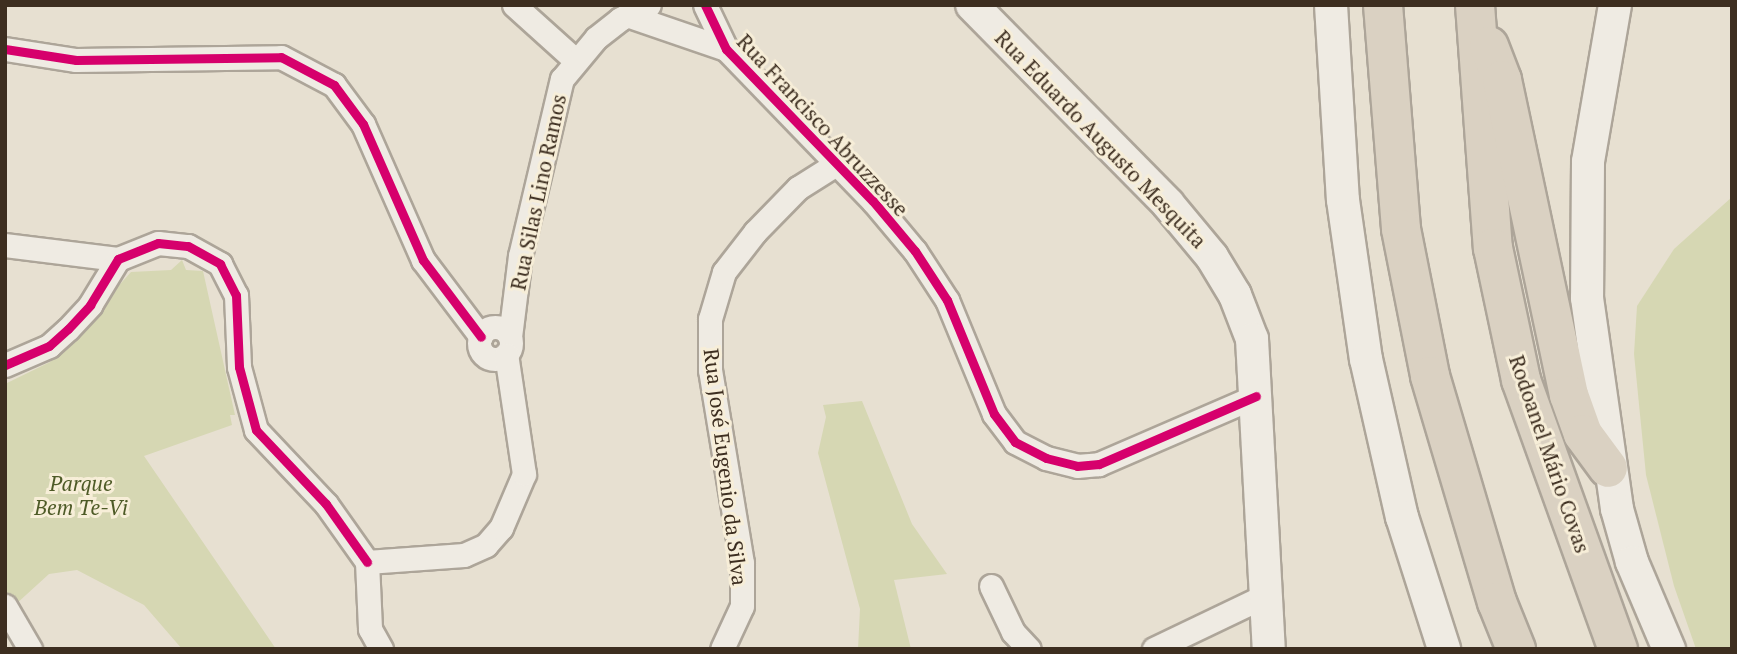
<!DOCTYPE html>
<meta charset="utf-8">
<style>
body{margin:0}
#map{position:relative;width:1737px;height:654px;overflow:hidden;background:#e7e0d1;font-family:"PT Serif",serif}
div>[style]{position:absolute}
.green>*{inset:0;background:#d6d7b3}
.roads{filter:drop-shadow(2px 0 #ada599) drop-shadow(-2px 0 #ada599) drop-shadow(0 2px #ada599) drop-shadow(0 -2px #ada599)}
.street>*{height:23px;margin:-11.5px;padding:0 11.5px;transform-origin:11.5px;border-radius:11.5px;background:#efebe3}
.street>.ring{margin:-11.5px;padding:0;box-sizing:content-box;background:none;border:23px solid #efebe3;border-radius:50%}
.secondary>*{height:32px;margin:-16px;padding:0 16px;transform-origin:16px;border-radius:16px;background:#efebe3}
.highway>*{height:38px;margin:-19px;padding:0 19px;transform-origin:19px;border-radius:19px;background:#dad1c2}
.cycleway>*{height:9px;margin:-4.5px;padding:0 4.5px;transform-origin:4.5px;border-radius:4.5px;background:#d6006c}
span{translate:-50% -50%;white-space:nowrap;text-align:center;line-height:1.15;-webkit-text-stroke:6px #f7eed8;paint-order:stroke}
.street-label{font-size:21px;color:#3d2e20}
.park-label{font-size:21px;color:#4d5a26;font-style:italic}
.frame{position:absolute;inset:0;border:7px solid #3d2e20;pointer-events:none}
</style>
<div id="map">
<div class="green">
<i style="clip-path:polygon(1732px 197px,1732px 649px,1696px 649px,1674px 586px,1646px 475px,1634px 354px,1637px 306px,1674px 249px)"></i>
<i style="clip-path:polygon(182px 260px,186px 270px,203px 271px,235px 415px,230px 415px,232px 425px,144px 456px,276px 649px,182px 649px,144px 605px,77px 570px,49px 574px,15px 605px,5px 594px,5px 384px,50px 362px,131px 272px,171px 270px)"></i>
<i style="clip-path:polygon(862px 401px,912px 524px,947px 574px,894px 580px,911px 649px,858px 649px,860px 609px,818px 453px,826px 417px,823px 405px)"></i>
</div>
<div class="roads">
<div class="street">
<i style="left:514px;top:5px;width:82px;rotate:42deg"></i>
<i style="left:705px;top:5px;width:49px;rotate:64.5deg"></i>
<i style="left:726px;top:49px;width:211px;rotate:46deg"></i>
<i style="left:873px;top:201px;width:65px;rotate:50deg"></i>
<i style="left:915px;top:251px;width:59px;rotate:56.9deg"></i>
<i style="left:947px;top:300px;width:123px;rotate:67.6deg"></i>
<i style="left:994px;top:414px;width:35px;rotate:53deg"></i>
<i style="left:1015px;top:442px;width:35px;rotate:27deg"></i>
<i style="left:1046px;top:458px;width:32px;rotate:14deg"></i>
<i style="left:1077px;top:466px;width:22px;rotate:-5deg"></i>
<i style="left:1099px;top:464px;width:171px;rotate:-23.4deg"></i>
<i style="left:627px;top:15px;width:105px;rotate:19deg"></i>
<i style="left:5px;top:49px;width:72px;rotate:8.8deg"></i>
<i style="left:76px;top:60px;width:205px;rotate:-0.8deg"></i>
<i style="left:281px;top:57px;width:60px;rotate:27.8deg"></i>
<i style="left:334px;top:85px;width:49px;rotate:53.4deg"></i>
<i style="left:363px;top:124px;width:149px;rotate:66.2deg"></i>
<i style="left:423px;top:260px;width:96px;rotate:53deg"></i>
<i style="left:5px;top:245px;width:114px;rotate:7.1deg"></i>
<i class="ring" style="left:479px;top:327px;width:9px;height:9px"></i>
<i style="left:510px;top:337px;width:82px;rotate:-83deg"></i>
<i style="left:520px;top:256px;width:182px;rotate:-76.7deg"></i>
<i style="left:562px;top:79px;width:53px;rotate:-50.3deg"></i>
<i style="left:596px;top:38px;width:31px;rotate:-38deg"></i>
<i style="left:620px;top:19px;width:32px;rotate:-26deg"></i>
<i style="left:5px;top:365px;width:48px;rotate:-23.4deg"></i>
<i style="left:49px;top:346px;width:25px;rotate:-42deg"></i>
<i style="left:68px;top:329px;width:33px;rotate:-47deg"></i>
<i style="left:90px;top:305px;width:54px;rotate:-58.7deg"></i>
<i style="left:118px;top:259px;width:43px;rotate:-21.8deg"></i>
<i style="left:158px;top:243px;width:30px;rotate:6deg"></i>
<i style="left:188px;top:246px;width:37px;rotate:29deg"></i>
<i style="left:220px;top:264px;width:35px;rotate:63deg"></i>
<i style="left:236px;top:295px;width:72px;rotate:87.6deg"></i>
<i style="left:239px;top:367px;width:65px;rotate:74.9deg"></i>
<i style="left:256px;top:430px;width:102px;rotate:46.6deg"></i>
<i style="left:326px;top:504px;width:71px;rotate:54.7deg"></i>
<i style="left:367px;top:562px;width:97px;rotate:-4.1deg"></i>
<i style="left:464px;top:555px;width:24px;rotate:-24deg"></i>
<i style="left:486px;top:545px;width:23px;rotate:-49deg"></i>
<i style="left:501px;top:528px;width:59px;rotate:-66.9deg"></i>
<i style="left:524px;top:474px;width:121px;rotate:-98.5deg"></i>
<i style="left:367px;top:562px;width:67px;rotate:87.4deg"></i>
<i style="left:370px;top:629px;width:23px;rotate:61deg"></i>
<i style="left:991px;top:586px;width:51px;rotate:64.4deg"></i>
<i style="left:1013px;top:632px;width:23px;rotate:47deg"></i>
<i style="left:5px;top:606px;width:50px;rotate:59.8deg"></i>
<i style="left:722px;top:649px;width:47px;rotate:-65.1deg"></i>
<i style="left:742px;top:606px;width:43px;rotate:-90deg"></i>
<i style="left:742px;top:563px;width:196px;rotate:-99.4deg"></i>
<i style="left:710px;top:370px;width:51px;rotate:-90deg"></i>
<i style="left:710px;top:319px;width:49px;rotate:-73.4deg"></i>
<i style="left:724px;top:272px;width:51px;rotate:-52.2deg"></i>
<i style="left:755px;top:232px;width:62px;rotate:-45.7deg"></i>
<i style="left:798px;top:188px;width:45px;rotate:-32.3deg"></i>
<i style="left:1154px;top:649px;width:127px;rotate:-25.6deg"></i>
</div>
<div class="secondary">
<i style="left:972px;top:5px;width:279px;rotate:45.4deg"></i>
<i style="left:1168px;top:204px;width:69px;rotate:50.3deg"></i>
<i style="left:1212px;top:257px;width:44px;rotate:58.8deg"></i>
<i style="left:1235px;top:295px;width:47px;rotate:68.9deg"></i>
<i style="left:1252px;top:339px;width:310px;rotate:86.9deg"></i>
<i style="left:1331px;top:5px;width:195px;rotate:86.5deg"></i>
<i style="left:1343px;top:200px;width:161px;rotate:81.8deg"></i>
<i style="left:1366px;top:359px;width:162px;rotate:77.2deg"></i>
<i style="left:1402px;top:517px;width:139px;rotate:72.3deg"></i>
<i style="left:1615px;top:5px;width:159px;rotate:99.8deg"></i>
<i style="left:1588px;top:162px;width:136px;rotate:90.4deg"></i>
<i style="left:1587px;top:298px;width:213px;rotate:81.9deg"></i>
<i style="left:1617px;top:509px;width:55px;rotate:74.2deg"></i>
<i style="left:1632px;top:562px;width:95px;rotate:67deg"></i>
</div>
<div class="highway">
<i style="left:1383px;top:5px;width:225px;rotate:85.4deg"></i>
<i style="left:1401px;top:229px;width:150px;rotate:78.8deg"></i>
<i style="left:1430px;top:376px;width:236px;rotate:73.5deg"></i>
<i style="left:1497px;top:602px;width:51px;rotate:68deg"></i>
<i style="left:1475px;top:5px;width:244px;rotate:85.8deg"></i>
<i style="left:1493px;top:248px;width:135px;rotate:78deg"></i>
<i style="left:1521px;top:380px;width:286px;rotate:70.2deg"></i>
<i style="left:1489px;top:46px;width:36px;rotate:69deg"></i>
<i style="left:1502px;top:80px;width:322px;rotate:78deg"></i>
<i style="left:1569px;top:395px;width:41px;rotate:70.3deg"></i>
<i style="left:1583px;top:434px;width:42px;rotate:53.7deg"></i>
</div>
</div>
<div class="cycleway">
<i style="left:705px;top:5px;width:49px;rotate:64.5deg"></i>
<i style="left:726px;top:49px;width:211px;rotate:46deg"></i>
<i style="left:873px;top:201px;width:65px;rotate:50deg"></i>
<i style="left:915px;top:251px;width:59px;rotate:56.9deg"></i>
<i style="left:947px;top:300px;width:123px;rotate:67.6deg"></i>
<i style="left:994px;top:414px;width:35px;rotate:53deg"></i>
<i style="left:1015px;top:442px;width:35px;rotate:27deg"></i>
<i style="left:1046px;top:458px;width:32px;rotate:14deg"></i>
<i style="left:1077px;top:466px;width:22px;rotate:-5deg"></i>
<i style="left:1099px;top:464px;width:171px;rotate:-23.4deg"></i>
<i style="left:5px;top:49px;width:72px;rotate:8.8deg"></i>
<i style="left:76px;top:60px;width:205px;rotate:-0.8deg"></i>
<i style="left:281px;top:57px;width:60px;rotate:27.8deg"></i>
<i style="left:334px;top:85px;width:49px;rotate:53.4deg"></i>
<i style="left:363px;top:124px;width:149px;rotate:66.2deg"></i>
<i style="left:423px;top:260px;width:96px;rotate:53deg"></i>
<i style="left:5px;top:365px;width:48px;rotate:-23.4deg"></i>
<i style="left:49px;top:346px;width:25px;rotate:-42deg"></i>
<i style="left:68px;top:329px;width:33px;rotate:-47deg"></i>
<i style="left:90px;top:305px;width:54px;rotate:-58.7deg"></i>
<i style="left:118px;top:259px;width:43px;rotate:-21.8deg"></i>
<i style="left:158px;top:243px;width:30px;rotate:6deg"></i>
<i style="left:188px;top:246px;width:37px;rotate:29deg"></i>
<i style="left:220px;top:264px;width:35px;rotate:63deg"></i>
<i style="left:236px;top:295px;width:72px;rotate:87.6deg"></i>
<i style="left:239px;top:367px;width:65px;rotate:74.9deg"></i>
<i style="left:256px;top:430px;width:102px;rotate:46.6deg"></i>
<i style="left:326px;top:504px;width:71px;rotate:54.7deg"></i>
</div>
<div class="street-label">
<span style="left:823px;top:125px;rotate:47deg">Rua Francisco Abruzzesse</span>
<span style="left:1101px;top:139px;rotate:46deg">Rua Eduardo Augusto Mesquita</span>
<span style="left:538px;top:192px;rotate:-78deg">Rua Silas Lino Ramos</span>
<span style="left:1550px;top:454px;rotate:71deg">Rodoanel Mário Covas</span>
<span style="left:726px;top:467px;rotate:83deg">Rua José Eugenio da Silva</span>
</div>
<div class="park-label">
<span style="left:81px;top:495px">Parque<br>Bem Te-Vi</span>
</div>
<div class="frame"></div>
</div>
